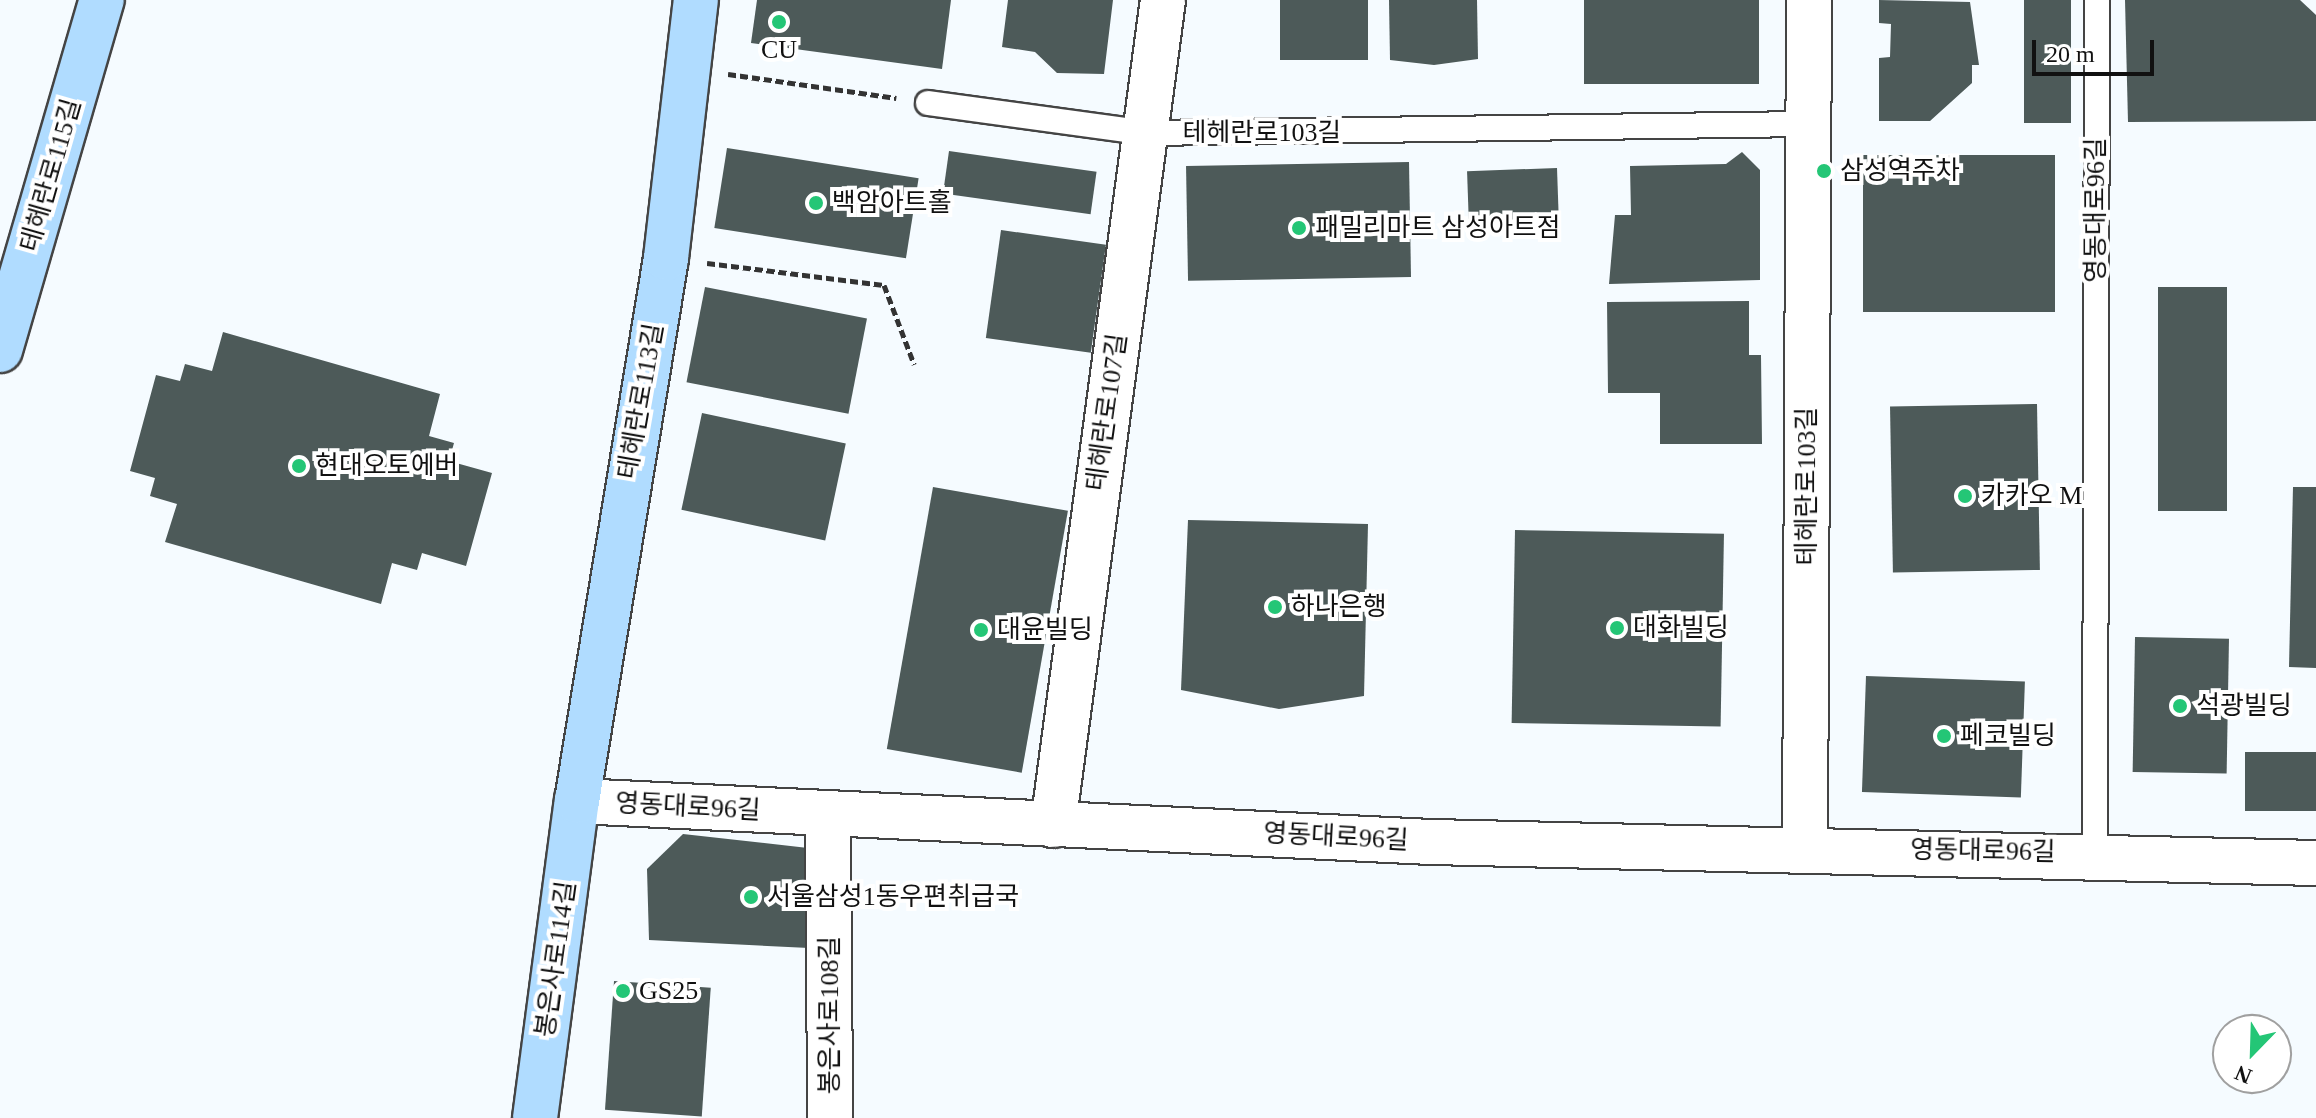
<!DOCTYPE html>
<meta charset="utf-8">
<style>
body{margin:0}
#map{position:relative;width:2316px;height:1118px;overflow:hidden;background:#f5fbff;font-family:"Times New Roman","Noto Sans KR",serif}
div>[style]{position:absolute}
.building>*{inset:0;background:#4d5a59;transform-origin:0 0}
.path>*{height:5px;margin-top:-2.5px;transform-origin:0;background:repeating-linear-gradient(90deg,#333 0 8px,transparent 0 12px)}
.roads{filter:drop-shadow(2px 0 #444) drop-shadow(-2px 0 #444) drop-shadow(0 2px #444) drop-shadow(0 -2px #444)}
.lane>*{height:24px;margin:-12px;padding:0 12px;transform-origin:12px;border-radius:12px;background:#fff}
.street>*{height:44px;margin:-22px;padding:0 22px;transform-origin:22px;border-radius:22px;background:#fff}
.secondary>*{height:44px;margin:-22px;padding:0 22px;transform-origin:22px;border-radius:22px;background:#b0dcff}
.dots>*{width:22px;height:22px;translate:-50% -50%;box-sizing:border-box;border:4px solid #fff;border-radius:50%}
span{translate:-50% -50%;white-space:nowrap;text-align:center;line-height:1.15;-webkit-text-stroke:8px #fff;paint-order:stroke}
.poi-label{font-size:26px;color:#111}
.left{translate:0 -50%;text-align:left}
.street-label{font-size:26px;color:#111}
.north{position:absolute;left:2212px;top:1014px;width:80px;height:80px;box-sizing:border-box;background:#fff;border:2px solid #a0a0a0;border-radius:50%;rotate:203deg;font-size:22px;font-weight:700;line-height:32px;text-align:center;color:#111}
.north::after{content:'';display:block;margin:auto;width:28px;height:36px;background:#24c676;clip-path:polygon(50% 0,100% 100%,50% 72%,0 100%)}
.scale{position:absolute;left:2032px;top:40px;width:122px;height:36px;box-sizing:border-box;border:4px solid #111;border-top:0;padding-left:10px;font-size:24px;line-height:28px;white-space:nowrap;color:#111;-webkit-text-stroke:6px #fff;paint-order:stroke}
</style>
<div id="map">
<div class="building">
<i style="clip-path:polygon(757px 0,951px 0,942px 69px,751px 43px)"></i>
<i style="clip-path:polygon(1008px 0,1113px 0,1104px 74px,1057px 73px,1035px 52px,1002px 47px)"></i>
<i style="left:1280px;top:0;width:88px;height:60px"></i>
<i style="clip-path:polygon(1389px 0,1477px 0,1478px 59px,1434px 65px,1390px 60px)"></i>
<i style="left:1584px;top:0;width:175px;height:84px"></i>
<i style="clip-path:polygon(1879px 0,1970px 2px,1979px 65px,1972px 65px,1972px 83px,1930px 121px,1879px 121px,1879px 58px,1890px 57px,1891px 24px,1879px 23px)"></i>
<i style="left:2024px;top:0;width:47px;height:123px"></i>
<i style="clip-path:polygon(2125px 0,2300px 0,2316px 15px,2316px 121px,2128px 122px)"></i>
<i style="left:727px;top:148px;width:194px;height:81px;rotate:9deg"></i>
<i style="left:949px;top:151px;width:149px;height:43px;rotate:8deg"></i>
<i style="clip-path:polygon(1742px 152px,1760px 170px,1760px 280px,1609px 284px,1615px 215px,1631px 215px,1630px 166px,1726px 164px)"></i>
<i style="left:1863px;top:155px;width:192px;height:157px"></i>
<i style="left:1409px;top:162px;width:115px;height:223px;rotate:89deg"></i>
<i style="left:1557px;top:168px;width:50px;height:90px;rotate:88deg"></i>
<i style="left:1001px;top:230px;width:106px;height:109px;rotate:8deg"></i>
<i style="left:705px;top:287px;width:165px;height:97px;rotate:11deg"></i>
<i style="left:2158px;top:287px;width:69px;height:224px"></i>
<i style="clip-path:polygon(1749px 301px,1749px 355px,1761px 355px,1762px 444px,1660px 444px,1660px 393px,1608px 393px,1607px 302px)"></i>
<i style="clip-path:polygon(223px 332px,440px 394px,429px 436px,454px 443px,449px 461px,492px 473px,466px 566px,422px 553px,417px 570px,392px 563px,381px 604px,165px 542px,177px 504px,150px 496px,155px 478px,130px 471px,156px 375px,180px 381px,185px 364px,212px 371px)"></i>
<i style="left:2037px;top:404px;width:166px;height:147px;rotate:89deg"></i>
<i style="left:702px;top:413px;width:147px;height:99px;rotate:12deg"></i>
<i style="left:933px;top:487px;width:137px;height:266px;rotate:10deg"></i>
<i style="clip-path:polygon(2293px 487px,2316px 487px,2316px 668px,2289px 667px)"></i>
<i style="clip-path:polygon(1188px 520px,1368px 524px,1364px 696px,1279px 709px,1181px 690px)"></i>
<i style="left:1515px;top:530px;width:209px;height:193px;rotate:1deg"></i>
<i style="left:2135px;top:637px;width:94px;height:135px;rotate:1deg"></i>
<i style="left:1866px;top:676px;width:159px;height:116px;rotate:2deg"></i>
<i style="left:2245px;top:752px;width:71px;height:59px"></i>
<i style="clip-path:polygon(683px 834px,808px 848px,809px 948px,649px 940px,647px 869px)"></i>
<i style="left:614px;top:981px;width:97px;height:129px;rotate:4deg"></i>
</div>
<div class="path">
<i style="left:728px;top:74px;width:170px;rotate:8.1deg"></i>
<i style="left:707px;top:263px;width:178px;rotate:7.1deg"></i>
<i style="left:884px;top:285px;width:85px;rotate:69.2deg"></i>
</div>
<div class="roads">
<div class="lane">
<i style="left:928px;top:103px;width:220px;rotate:7.8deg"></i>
<i style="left:1146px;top:133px;width:663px;rotate:-0.78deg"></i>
<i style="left:2095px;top:852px;width:852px;rotate:-89.87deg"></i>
</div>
<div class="street">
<i style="left:577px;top:801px;width:856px;rotate:2.75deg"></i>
<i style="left:1432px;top:842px;width:884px;rotate:1.36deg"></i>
<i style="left:828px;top:815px;width:303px;rotate:89.6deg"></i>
<i style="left:1053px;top:825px;width:832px;rotate:-82.41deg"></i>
<i style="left:1805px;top:848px;width:848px;rotate:-89.73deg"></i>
</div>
<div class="secondary">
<i style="left:0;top:350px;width:365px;rotate:-73.8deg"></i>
<i style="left:535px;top:1118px;width:320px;rotate:-82.5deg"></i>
<i style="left:577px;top:801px;width:550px;rotate:-80.69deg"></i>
<i style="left:666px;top:258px;width:260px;rotate:-83.4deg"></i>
</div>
</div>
<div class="dots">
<i style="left:779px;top:22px;background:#24c676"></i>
<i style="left:1824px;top:171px;background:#24c676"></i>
<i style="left:816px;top:203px;background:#24c676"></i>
<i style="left:1299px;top:228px;background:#24c676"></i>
<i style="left:299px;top:466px;background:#24c676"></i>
<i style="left:1965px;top:496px;background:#24c676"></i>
<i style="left:1275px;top:607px;background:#24c676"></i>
<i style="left:1617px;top:628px;background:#24c676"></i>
<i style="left:981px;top:630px;background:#24c676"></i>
<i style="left:2180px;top:706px;background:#24c676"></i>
<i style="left:1944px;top:736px;background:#24c676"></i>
<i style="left:751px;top:897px;background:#24c676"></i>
<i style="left:623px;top:991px;background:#24c676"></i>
</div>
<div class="poi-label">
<span style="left:779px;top:50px">CU</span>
<span class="left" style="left:1840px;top:171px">삼성역주차</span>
<span class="left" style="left:832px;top:203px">백암아트홀</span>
<span class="left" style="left:1315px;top:228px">패밀리마트 삼성아트점</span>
<span class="left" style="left:315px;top:466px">현대오토에버</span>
<span class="left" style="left:1981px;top:496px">카카오 M</span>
<span class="left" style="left:1291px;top:607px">하나은행</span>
<span class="left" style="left:1633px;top:628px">대화빌딩</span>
<span class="left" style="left:997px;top:630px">대윤빌딩</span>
<span class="left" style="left:2196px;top:706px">석광빌딩</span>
<span class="left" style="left:1960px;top:736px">페코빌딩</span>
<span class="left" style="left:767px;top:897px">서울삼성1동우편취급국</span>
<span class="left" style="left:639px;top:991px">GS25</span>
</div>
<div class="street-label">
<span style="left:1262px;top:133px">테헤란로103길</span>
<span style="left:51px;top:175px;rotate:-74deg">테헤란로115길</span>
<span style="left:2096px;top:210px;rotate:-90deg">영동대로96길</span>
<span style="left:641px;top:401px;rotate:-80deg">테헤란로113길</span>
<span style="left:1107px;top:412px;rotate:-82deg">테헤란로107길</span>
<span style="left:1807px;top:486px;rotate:-90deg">테헤란로103길</span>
<span style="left:688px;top:807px;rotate:3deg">영동대로96길</span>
<span style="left:1336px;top:837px;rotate:3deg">영동대로96길</span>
<span style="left:1983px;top:851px;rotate:1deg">영동대로96길</span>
<span style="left:556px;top:959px;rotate:-82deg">봉은사로114길</span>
<span style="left:830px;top:1015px;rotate:-90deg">봉은사로108길</span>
</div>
<div class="north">N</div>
<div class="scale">20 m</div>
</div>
